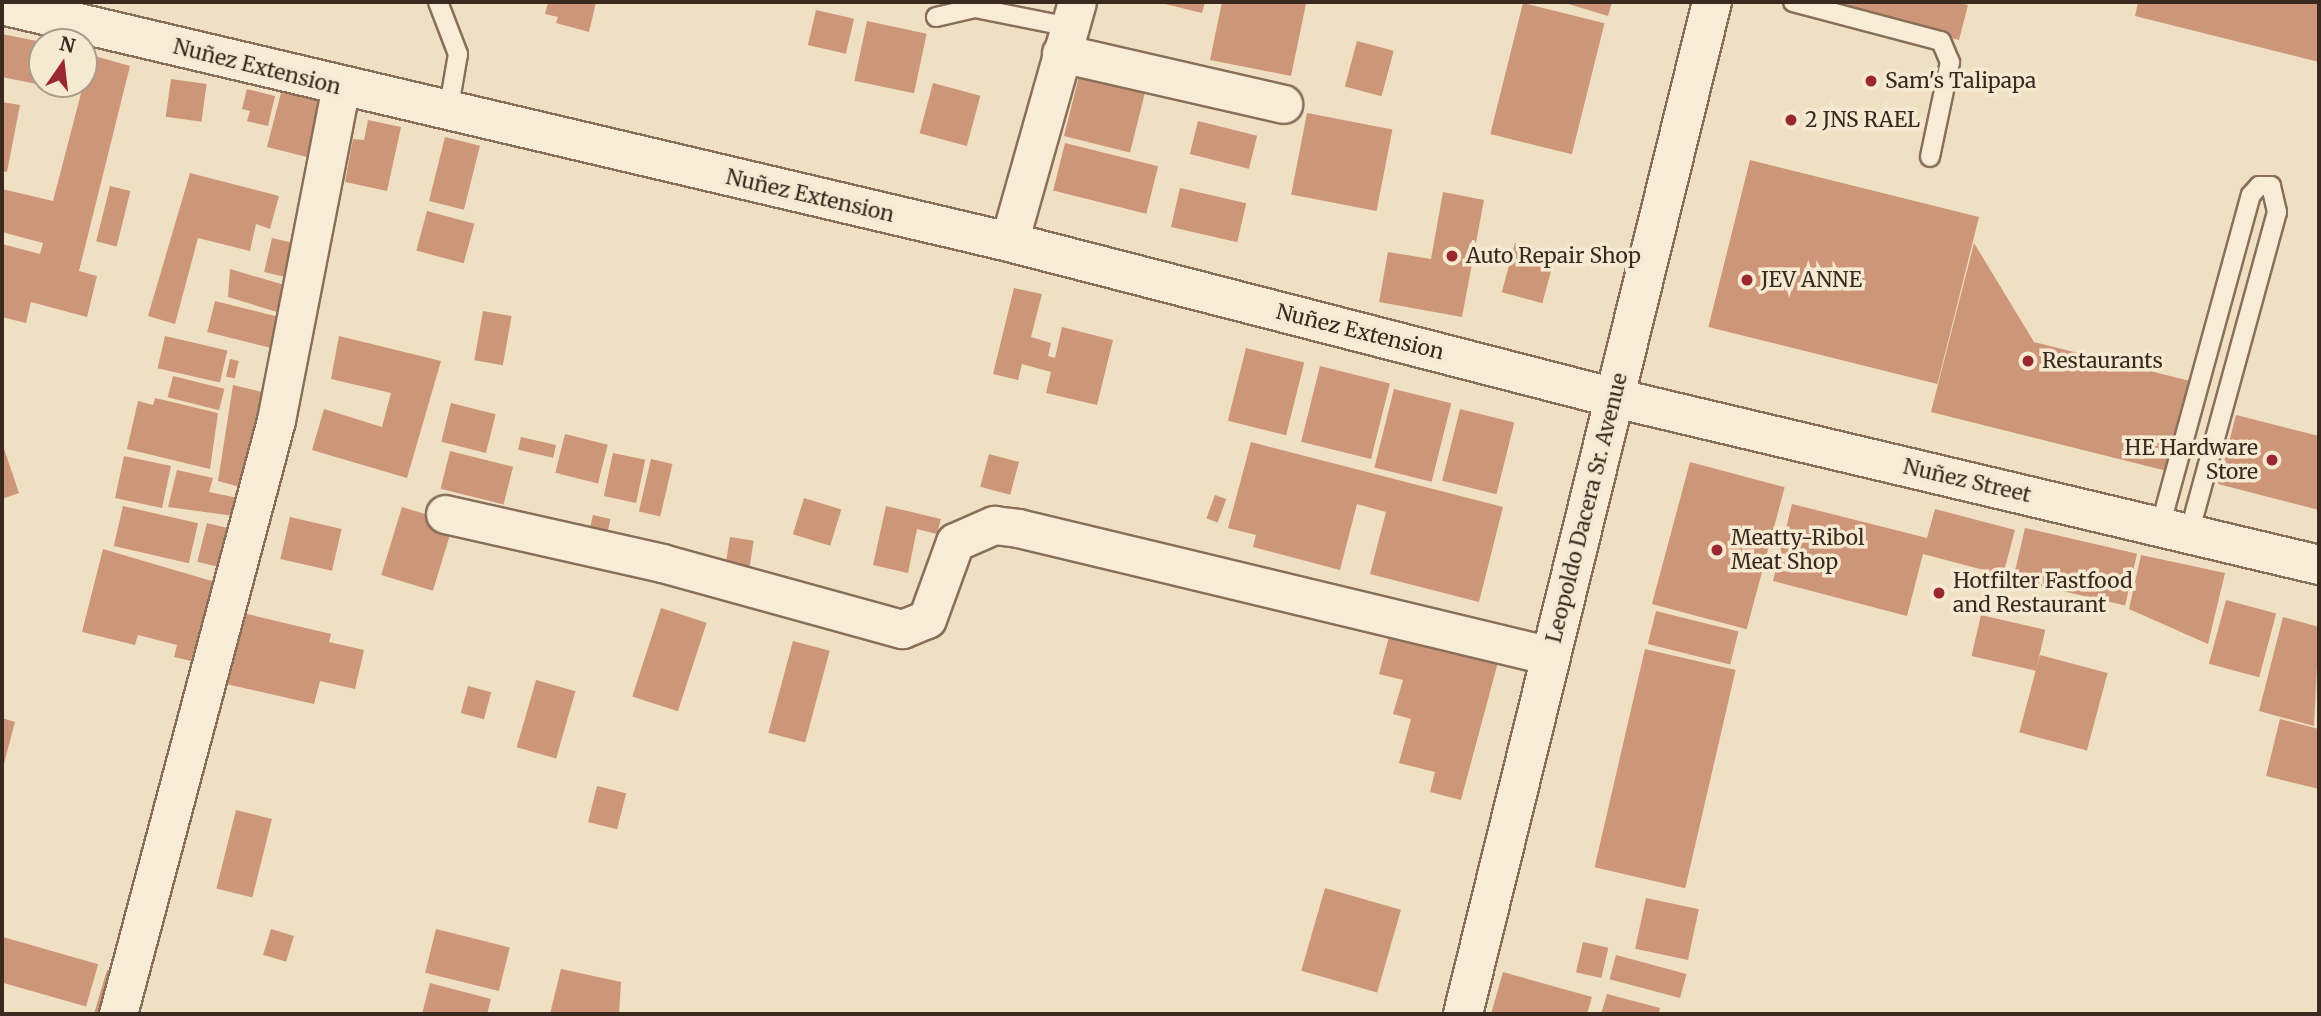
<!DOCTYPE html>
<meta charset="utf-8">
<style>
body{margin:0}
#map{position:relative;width:2321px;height:1016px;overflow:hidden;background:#efdfc3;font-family:Merriweather,serif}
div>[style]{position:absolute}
.building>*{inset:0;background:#cd9678;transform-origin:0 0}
.roads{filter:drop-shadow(2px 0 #896f59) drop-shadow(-2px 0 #896f59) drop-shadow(0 2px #896f59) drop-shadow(0 -2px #896f59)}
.lane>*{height:18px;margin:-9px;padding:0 9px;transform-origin:9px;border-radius:9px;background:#f9ecd6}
.street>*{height:37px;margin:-18.5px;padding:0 18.5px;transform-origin:18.5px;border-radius:18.5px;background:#f9ecd6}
.secondary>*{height:38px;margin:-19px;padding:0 19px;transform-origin:19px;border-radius:19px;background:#f9ecd6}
.dots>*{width:19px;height:19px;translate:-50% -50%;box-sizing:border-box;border:4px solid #f6e9d2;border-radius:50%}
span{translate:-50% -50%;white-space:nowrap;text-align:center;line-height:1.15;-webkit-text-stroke:7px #f6e9d2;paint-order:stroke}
.street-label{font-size:21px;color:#39291e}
.poi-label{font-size:21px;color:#39291e}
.left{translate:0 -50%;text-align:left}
.right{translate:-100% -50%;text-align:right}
.frame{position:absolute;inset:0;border:4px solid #39291e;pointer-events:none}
.north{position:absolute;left:28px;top:28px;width:70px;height:70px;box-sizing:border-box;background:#f6e9d2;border:2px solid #aa9c8a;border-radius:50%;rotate:14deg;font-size:19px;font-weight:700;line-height:28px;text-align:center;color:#39291e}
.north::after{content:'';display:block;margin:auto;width:24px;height:32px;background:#992831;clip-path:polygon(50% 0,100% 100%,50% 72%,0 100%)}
</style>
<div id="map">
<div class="building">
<i style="clip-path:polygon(548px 2px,596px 2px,589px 32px,556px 23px,558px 17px,545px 14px)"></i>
<i style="clip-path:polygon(1157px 2px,1205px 2px,1202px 13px)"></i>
<i style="clip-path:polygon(1222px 2px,1306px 4px,1291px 76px,1210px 60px)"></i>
<i style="clip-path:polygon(1562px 2px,1612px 2px,1608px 16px)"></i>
<i style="clip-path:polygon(1956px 2px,1968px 5px,1959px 40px,1811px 3px)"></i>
<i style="clip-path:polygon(2138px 2px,2319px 2px,2319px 62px,2135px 16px)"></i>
<i style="left:1523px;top:3px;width:84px;height:135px;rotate:14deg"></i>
<i style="left:816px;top:10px;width:39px;height:36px;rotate:13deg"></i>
<i style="left:867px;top:21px;width:61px;height:61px;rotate:12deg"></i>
<i style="clip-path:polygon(2px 34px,42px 42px,42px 85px,2px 77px)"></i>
<i style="left:1357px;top:41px;width:38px;height:47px;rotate:15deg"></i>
<i style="clip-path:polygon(91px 55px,130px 66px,79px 271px,97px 276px,87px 317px,31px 302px,26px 323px,2px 317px,2px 244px,40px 254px,43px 243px,2px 232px,2px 189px,53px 201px)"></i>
<i style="left:1080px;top:72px;width:68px;height:66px;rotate:14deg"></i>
<i style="left:171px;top:79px;width:36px;height:38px;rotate:8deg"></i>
<i style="left:933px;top:83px;width:49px;height:52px;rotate:15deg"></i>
<i style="clip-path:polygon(247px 89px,275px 96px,268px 126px,247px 121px,250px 111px,242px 109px)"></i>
<i style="clip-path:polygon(282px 89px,326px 100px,319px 160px,267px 147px)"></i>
<i style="clip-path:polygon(2px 102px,20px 105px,7px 172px,2px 171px)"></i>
<i style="left:1307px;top:113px;width:87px;height:83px;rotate:11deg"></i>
<i style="clip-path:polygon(368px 120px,401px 127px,387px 191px,345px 182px,353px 139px,364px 140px)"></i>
<i style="left:1198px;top:121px;width:61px;height:34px;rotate:14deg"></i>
<i style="left:445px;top:137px;width:36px;height:66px;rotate:14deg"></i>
<i style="left:1065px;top:143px;width:96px;height:49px;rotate:14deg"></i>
<i style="left:1750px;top:160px;width:236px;height:172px;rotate:14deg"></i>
<i style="clip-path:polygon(190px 173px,279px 196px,270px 229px,256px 224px,250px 251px,198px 238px,175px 324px,148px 316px)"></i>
<i style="left:110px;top:186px;width:21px;height:57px;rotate:14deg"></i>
<i style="left:1180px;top:188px;width:68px;height:40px;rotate:13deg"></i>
<i style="clip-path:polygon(1443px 192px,1484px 200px,1462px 317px,1379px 302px,1388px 252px,1431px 259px)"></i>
<i style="left:427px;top:211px;width:49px;height:41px;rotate:15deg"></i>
<i style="left:272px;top:238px;width:32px;height:35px;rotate:13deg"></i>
<i style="left:1515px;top:243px;width:42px;height:51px;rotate:15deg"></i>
<i style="clip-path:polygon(1974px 243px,2034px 342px,2190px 381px,2167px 471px,1931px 412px)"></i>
<i style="clip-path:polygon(230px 269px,291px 287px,286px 305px,279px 303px,277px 312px,228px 297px)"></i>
<i style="clip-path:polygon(1014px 288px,1042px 294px,1031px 337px,1051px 343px,1048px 356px,1055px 358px,1062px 327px,1113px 340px,1097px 405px,1046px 393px,1051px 372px,1022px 364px,1018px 380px,993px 374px)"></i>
<i style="left:215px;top:301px;width:71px;height:32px;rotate:14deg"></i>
<i style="left:483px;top:311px;width:29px;height:50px;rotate:10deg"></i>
<i style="left:165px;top:336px;width:64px;height:33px;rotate:13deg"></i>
<i style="clip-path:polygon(339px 336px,441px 361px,407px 478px,312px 450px,324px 409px,382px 427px,391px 393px,331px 379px)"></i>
<i style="left:1246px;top:348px;width:60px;height:75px;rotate:14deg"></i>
<i style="left:230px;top:359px;width:9px;height:18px;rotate:13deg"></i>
<i style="left:1320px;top:366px;width:72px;height:78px;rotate:14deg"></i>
<i style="left:173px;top:376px;width:53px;height:22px;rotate:14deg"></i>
<i style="clip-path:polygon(233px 385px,266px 393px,240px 487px,218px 481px)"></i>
<i style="left:1394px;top:389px;width:59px;height:81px;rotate:14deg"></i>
<i style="clip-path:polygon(155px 398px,218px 413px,210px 469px,127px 449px,138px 401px,153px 405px)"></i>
<i style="left:451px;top:403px;width:46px;height:40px;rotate:14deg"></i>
<i style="left:1460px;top:409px;width:56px;height:74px;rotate:14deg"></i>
<i style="clip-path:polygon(2236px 415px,2319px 436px,2319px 510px,2218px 484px)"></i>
<i style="left:565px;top:434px;width:44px;height:40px;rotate:14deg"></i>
<i style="left:521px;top:437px;width:36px;height:13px;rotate:13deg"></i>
<i style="clip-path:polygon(1251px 442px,1503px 507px,1479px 602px,1370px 574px,1386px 512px,1357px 504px,1340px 570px,1253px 547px,1256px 535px,1228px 528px)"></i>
<i style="clip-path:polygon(2px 443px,19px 493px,2px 499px)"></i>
<i style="left:450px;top:451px;width:65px;height:39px;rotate:14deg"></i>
<i style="left:613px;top:453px;width:33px;height:44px;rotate:12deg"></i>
<i style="left:989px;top:454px;width:31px;height:34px;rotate:15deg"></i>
<i style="left:124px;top:456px;width:48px;height:43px;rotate:12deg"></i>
<i style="left:651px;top:459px;width:22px;height:54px;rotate:13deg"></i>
<i style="left:1690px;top:462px;width:98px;height:147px;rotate:15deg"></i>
<i style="clip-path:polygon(177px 470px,213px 478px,209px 492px,238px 498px,234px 516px,168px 507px)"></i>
<i style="left:1215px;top:495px;width:12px;height:25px;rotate:20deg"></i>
<i style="left:804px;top:498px;width:39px;height:38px;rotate:17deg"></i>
<i style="clip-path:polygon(1792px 504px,1927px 538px,1935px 509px,2015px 530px,2003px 575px,1923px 554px,1907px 616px,1773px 581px)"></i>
<i style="left:123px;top:506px;width:77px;height:41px;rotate:13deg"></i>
<i style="clip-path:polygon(886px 506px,941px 519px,937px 534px,917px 529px,908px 573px,873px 565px)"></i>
<i style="left:402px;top:507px;width:54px;height:71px;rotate:17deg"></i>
<i style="left:593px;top:515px;width:18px;height:18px;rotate:13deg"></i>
<i style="left:290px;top:517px;width:53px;height:43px;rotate:13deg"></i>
<i style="left:207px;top:523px;width:25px;height:40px;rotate:14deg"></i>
<i style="left:2025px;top:528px;width:115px;height:53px;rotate:13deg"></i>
<i style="left:730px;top:537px;width:24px;height:33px;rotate:9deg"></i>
<i style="clip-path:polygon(103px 549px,222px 584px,205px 651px,194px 649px,191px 661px,174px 657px,177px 645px,138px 635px,135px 645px,82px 632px)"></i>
<i style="clip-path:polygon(2141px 555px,2225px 573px,2208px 644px,2129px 609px)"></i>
<i style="left:2226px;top:600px;width:52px;height:66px;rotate:15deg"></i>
<i style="left:661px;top:608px;width:48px;height:93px;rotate:18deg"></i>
<i style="left:1656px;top:611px;width:85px;height:34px;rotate:14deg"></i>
<i style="clip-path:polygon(243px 613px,331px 634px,329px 642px,364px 650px,355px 689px,320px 681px,314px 704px,226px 684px)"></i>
<i style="left:1981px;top:615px;width:66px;height:42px;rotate:13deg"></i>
<i style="clip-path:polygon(2283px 617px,2319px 627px,2314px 726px,2259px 711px)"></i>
<i style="clip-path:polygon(1390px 633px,1498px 662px,1461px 800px,1430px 792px,1435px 772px,1399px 763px,1411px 719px,1393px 714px,1403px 680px,1379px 674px)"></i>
<i style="left:793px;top:641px;width:38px;height:95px;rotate:15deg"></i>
<i style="left:1645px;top:649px;width:93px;height:224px;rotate:13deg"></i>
<i style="left:2040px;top:655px;width:70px;height:80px;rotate:15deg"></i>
<i style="left:536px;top:680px;width:41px;height:70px;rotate:16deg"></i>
<i style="left:468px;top:686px;width:24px;height:28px;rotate:15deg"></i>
<i style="clip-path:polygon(2px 718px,15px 722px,3px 767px,2px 767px)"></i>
<i style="clip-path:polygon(2280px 719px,2319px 729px,2319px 789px,2266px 776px)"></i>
<i style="left:597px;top:786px;width:30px;height:37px;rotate:14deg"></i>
<i style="left:236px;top:810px;width:37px;height:81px;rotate:14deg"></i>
<i style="left:1325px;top:888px;width:79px;height:86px;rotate:16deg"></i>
<i style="left:1646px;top:898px;width:54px;height:52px;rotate:12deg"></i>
<i style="left:271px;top:929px;width:24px;height:27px;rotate:17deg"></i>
<i style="left:436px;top:929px;width:76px;height:45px;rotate:14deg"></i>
<i style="left:3px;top:937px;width:99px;height:44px;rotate:16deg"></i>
<i style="left:1583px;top:942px;width:26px;height:31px;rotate:13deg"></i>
<i style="left:1616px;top:955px;width:73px;height:25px;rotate:15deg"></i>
<i style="clip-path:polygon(561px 969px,621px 982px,619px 1014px,550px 1014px)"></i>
<i style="clip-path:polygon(107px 970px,126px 975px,115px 1014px,94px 1014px)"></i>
<i style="clip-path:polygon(1503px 972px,1592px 997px,1587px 1014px,1491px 1014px)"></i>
<i style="clip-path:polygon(430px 983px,491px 999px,487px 1014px,422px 1014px)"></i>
<i style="clip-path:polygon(1607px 994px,1660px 1008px,1659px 1014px,1601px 1014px)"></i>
</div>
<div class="roads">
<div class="lane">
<i style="left:438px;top:2px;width:56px;rotate:69deg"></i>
<i style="left:458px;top:54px;width:59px;rotate:99.8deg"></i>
<i style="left:1793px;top:2px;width:153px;rotate:14.8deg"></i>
<i style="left:1941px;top:41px;width:23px;rotate:67deg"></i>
<i style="left:1950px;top:62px;width:97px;rotate:101.9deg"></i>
<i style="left:936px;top:17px;width:40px;rotate:-13deg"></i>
<i style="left:975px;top:8px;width:97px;rotate:11.3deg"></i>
<i style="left:2160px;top:527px;width:344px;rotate:-74.7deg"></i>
<i style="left:2251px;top:195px;width:12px;rotate:-48deg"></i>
<i style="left:2259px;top:186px;width:12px"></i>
<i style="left:2271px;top:186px;width:27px;rotate:77deg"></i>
<i style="left:2277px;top:212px;width:334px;rotate:105.3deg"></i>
</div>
<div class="street">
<i style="left:1061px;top:53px;width:228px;rotate:12.9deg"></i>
<i style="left:1009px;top:242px;width:249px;rotate:-74.2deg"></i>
<i style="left:445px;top:514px;width:222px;rotate:12.7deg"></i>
<i style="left:662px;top:563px;width:249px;rotate:15.4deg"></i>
<i style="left:902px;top:629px;width:27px;rotate:-22deg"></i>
<i style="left:927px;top:619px;width:82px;rotate:-70deg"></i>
<i style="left:955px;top:542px;width:43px;rotate:-23.6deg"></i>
<i style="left:994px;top:525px;width:24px;rotate:7deg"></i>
<i style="left:1018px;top:528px;width:548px;rotate:13.5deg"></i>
<i style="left:118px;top:1014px;width:615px;rotate:-75.1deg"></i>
<i style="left:276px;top:420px;width:339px;rotate:-79deg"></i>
</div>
<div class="secondary">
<i style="left:2px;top:5px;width:1035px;rotate:13.24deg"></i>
<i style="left:1009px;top:242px;width:626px;rotate:14.44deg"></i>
<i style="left:1615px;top:398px;width:724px;rotate:13.34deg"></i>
<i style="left:1463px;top:1014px;width:1042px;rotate:-76.18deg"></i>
</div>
</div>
<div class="dots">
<i style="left:1871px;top:81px;background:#992831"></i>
<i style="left:1791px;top:120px;background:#992831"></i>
<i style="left:1452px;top:256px;background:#992831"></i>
<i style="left:1747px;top:280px;background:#992831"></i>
<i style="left:2028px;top:361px;background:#992831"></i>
<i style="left:2272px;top:460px;background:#992831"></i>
<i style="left:1717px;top:550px;background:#992831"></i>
<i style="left:1939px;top:593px;background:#992831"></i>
</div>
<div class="street-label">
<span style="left:257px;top:67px;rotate:14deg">Nuñez Extension</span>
<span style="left:810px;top:196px;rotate:13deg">Nuñez Extension</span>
<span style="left:1360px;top:332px;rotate:14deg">Nuñez Extension</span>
<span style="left:1967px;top:481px;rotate:13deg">Nuñez Street</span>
<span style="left:1587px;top:508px;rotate:-76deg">Leopoldo Dacera Sr. Avenue</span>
</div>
<div class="poi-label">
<span class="left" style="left:1885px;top:81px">Sam's Talipapa</span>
<span class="left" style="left:1805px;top:120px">2 JNS RAEL</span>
<span class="left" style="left:1466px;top:256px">Auto Repair Shop</span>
<span class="left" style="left:1761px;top:280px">JEV ANNE</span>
<span class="left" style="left:2042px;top:361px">Restaurants</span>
<span class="right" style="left:2258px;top:460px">HE Hardware<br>Store</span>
<span class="left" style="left:1731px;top:550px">Meatty-Ribol<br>Meat Shop</span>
<span class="left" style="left:1953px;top:593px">Hotfilter Fastfood<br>and Restaurant</span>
</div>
<div class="frame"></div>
<div class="north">N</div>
</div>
